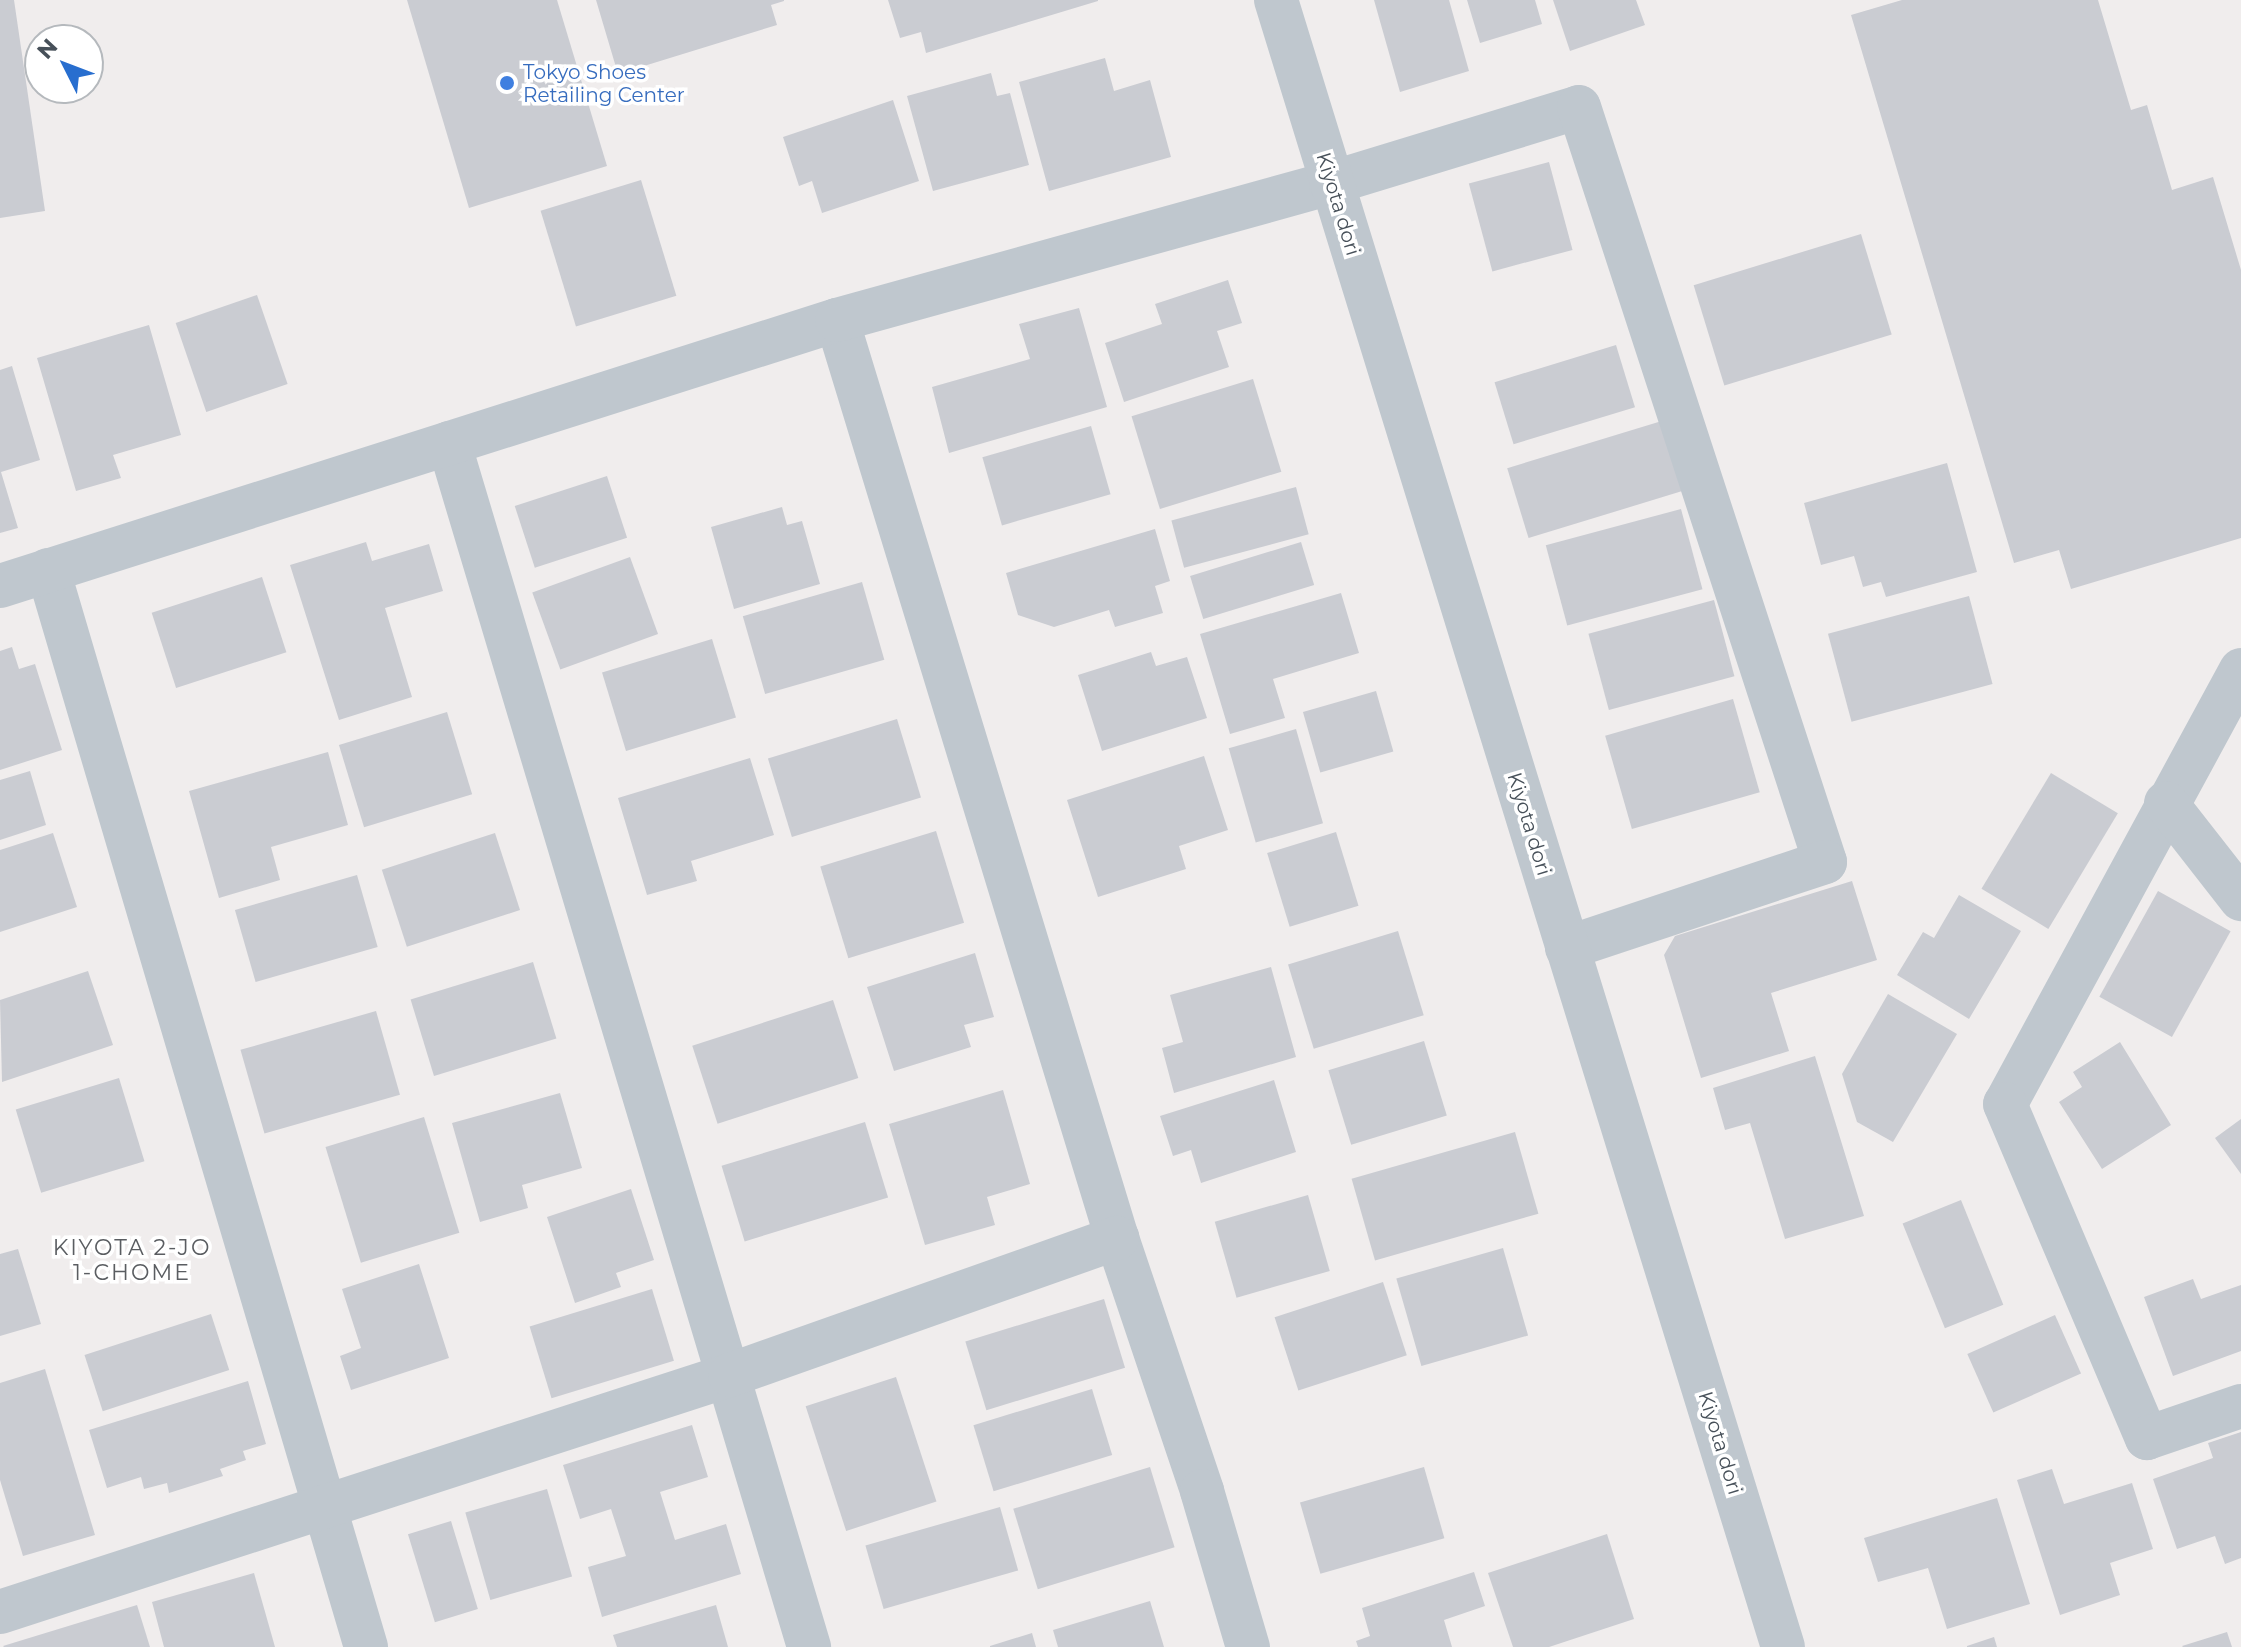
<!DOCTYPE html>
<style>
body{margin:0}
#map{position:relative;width:2241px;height:1647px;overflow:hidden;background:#f0eded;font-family:Montserrat,sans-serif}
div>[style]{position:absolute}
.building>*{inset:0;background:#caccd2;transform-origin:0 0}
.minor>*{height:44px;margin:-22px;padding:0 22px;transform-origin:22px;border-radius:22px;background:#bfc7ce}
.tertiary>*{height:44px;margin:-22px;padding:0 22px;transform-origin:22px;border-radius:22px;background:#bfc7ce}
.dots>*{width:22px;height:22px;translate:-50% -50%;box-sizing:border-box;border:4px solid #fff;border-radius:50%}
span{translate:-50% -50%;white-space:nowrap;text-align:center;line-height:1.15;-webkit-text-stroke:7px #fff;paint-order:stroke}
.shop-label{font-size:20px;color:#366cbe}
.left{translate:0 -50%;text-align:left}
.street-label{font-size:20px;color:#475059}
.neighbourhood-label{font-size:22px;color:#5a5d61;letter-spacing:2px}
.north{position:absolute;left:24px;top:24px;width:80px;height:80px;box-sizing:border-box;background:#fff;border:2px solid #b5b9bd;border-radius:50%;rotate:312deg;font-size:22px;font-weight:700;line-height:32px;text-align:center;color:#475059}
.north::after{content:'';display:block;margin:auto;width:28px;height:36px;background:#286ecf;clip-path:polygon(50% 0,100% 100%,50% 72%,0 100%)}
</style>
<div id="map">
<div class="building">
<i style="clip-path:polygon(0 0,14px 0,45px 211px,0 218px)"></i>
<i style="clip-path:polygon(407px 0,557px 0,607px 166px,469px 208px)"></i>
<i style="clip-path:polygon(596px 0,784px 0,784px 1px,771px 5px,777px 25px,618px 74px)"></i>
<i style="clip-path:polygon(888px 0,1098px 0,1098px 1px,926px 53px,921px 32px,900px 38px)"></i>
<i style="clip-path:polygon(1374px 0,1449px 0,1469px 71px,1400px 92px)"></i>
<i style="clip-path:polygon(1467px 0,1535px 0,1542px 24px,1480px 43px)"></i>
<i style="clip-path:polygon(1553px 0,1636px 0,1645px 25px,1570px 51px)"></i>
<i style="clip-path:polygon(1902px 0,2098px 0,2131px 110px,2147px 105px,2172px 190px,2213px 177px,2241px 270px,2241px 538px,2071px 589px,2059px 550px,2014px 563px,1851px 15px)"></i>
<i style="clip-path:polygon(1105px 58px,1114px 91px,1150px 80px,1171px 157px,1049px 191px,1019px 82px)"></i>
<i style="clip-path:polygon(991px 73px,997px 96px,1010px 93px,1029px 165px,933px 191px,907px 96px)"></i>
<i style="clip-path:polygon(893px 100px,919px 181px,822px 213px,812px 181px,799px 186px,783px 137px)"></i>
<i style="left:1549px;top:162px;width:91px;height:83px;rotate:75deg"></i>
<i style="left:641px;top:180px;width:121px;height:105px;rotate:73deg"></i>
<i style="left:1861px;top:234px;width:105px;height:175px;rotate:73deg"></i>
<i style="clip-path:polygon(1228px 280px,1242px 323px,1217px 331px,1229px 367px,1124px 402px,1105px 343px,1162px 324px,1155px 304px)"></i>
<i style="left:257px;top:295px;width:94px;height:86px;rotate:71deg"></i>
<i style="clip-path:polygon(1079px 308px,1107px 407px,949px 453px,932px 387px,1030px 359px,1019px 324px)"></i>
<i style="clip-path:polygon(149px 325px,181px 435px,113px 455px,121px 478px,76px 491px,37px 358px)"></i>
<i style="left:1616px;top:345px;width:65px;height:127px;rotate:73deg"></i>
<i style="clip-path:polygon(12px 366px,40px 460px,1px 472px,18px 528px,0 533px,0 370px)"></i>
<i style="left:1253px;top:379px;width:97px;height:127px;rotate:73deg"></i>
<i style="left:1665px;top:420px;width:73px;height:165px;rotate:73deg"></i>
<i style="left:1091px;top:426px;width:71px;height:113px;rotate:74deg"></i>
<i style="clip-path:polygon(1947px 463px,1977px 572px,1886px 597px,1881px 582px,1863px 587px,1854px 556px,1821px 565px,1804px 503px)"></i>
<i style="left:607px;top:476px;width:65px;height:97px;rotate:72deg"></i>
<i style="left:1296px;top:487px;width:49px;height:129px;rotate:75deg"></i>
<i style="clip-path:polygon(782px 507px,787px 525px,802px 521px,820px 584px,734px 609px,711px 527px)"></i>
<i style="left:1681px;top:509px;width:83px;height:140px;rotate:75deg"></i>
<i style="clip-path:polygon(1155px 529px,1170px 581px,1155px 586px,1163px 613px,1115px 627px,1109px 610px,1054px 627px,1018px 615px,1006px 573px)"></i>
<i style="clip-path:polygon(366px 542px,372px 561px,429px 544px,443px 591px,385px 608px,412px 697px,339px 720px,290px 565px)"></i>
<i style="left:1301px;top:542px;width:45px;height:116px;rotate:73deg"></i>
<i style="left:630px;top:557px;width:82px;height:104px;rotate:70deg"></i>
<i style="left:262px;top:577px;width:79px;height:116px;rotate:72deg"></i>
<i style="left:862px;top:582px;width:81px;height:124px;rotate:74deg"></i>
<i style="clip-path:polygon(1341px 593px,1359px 653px,1273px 679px,1285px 718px,1230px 734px,1200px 634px)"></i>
<i style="left:1969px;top:596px;width:91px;height:146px;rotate:75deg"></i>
<i style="left:1714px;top:600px;width:79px;height:130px;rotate:75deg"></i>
<i style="left:712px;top:639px;width:82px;height:115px;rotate:73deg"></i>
<i style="clip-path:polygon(12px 647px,19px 669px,35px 664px,62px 750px,0 770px,0 651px)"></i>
<i style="clip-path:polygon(1151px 652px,1156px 666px,1187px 657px,1207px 718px,1102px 751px,1078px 675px)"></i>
<i style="left:1376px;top:691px;width:63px;height:76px;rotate:74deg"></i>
<i style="left:1733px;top:699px;width:97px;height:133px;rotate:74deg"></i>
<i style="left:447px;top:712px;width:86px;height:113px;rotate:73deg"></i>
<i style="left:897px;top:719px;width:82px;height:135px;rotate:73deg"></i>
<i style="left:1296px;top:729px;width:98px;height:70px;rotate:74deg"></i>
<i style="clip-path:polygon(328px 752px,348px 825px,271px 847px,280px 880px,219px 898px,189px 791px)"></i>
<i style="clip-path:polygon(1204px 756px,1228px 830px,1179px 846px,1186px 869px,1098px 897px,1067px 800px)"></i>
<i style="clip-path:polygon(750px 758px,774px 835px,691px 861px,697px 881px,647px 895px,618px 798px)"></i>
<i style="clip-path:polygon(30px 771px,46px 825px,0 840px,0 780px)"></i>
<i style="left:2051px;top:773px;width:78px;height:135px;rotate:31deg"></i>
<i style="left:936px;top:831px;width:96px;height:121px;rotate:73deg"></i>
<i style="left:1336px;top:832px;width:77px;height:72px;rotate:73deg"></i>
<i style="clip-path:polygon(53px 833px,77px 907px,0 932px,0 850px)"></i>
<i style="left:495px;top:833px;width:81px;height:119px;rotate:72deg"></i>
<i style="left:357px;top:875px;width:75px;height:127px;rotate:74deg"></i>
<i style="clip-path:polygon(1852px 881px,1877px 960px,1771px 993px,1789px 1051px,1701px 1078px,1664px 955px,1675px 936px)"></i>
<i style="left:2158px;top:891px;width:83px;height:121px;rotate:29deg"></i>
<i style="clip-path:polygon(1959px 895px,2021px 931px,1969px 1019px,1897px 975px,1923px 932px,1934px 938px)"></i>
<i style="left:1398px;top:931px;width:88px;height:115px;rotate:73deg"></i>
<i style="clip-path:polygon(975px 953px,994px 1017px,964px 1025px,971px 1047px,894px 1071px,867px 987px)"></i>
<i style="left:533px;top:962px;width:80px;height:128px;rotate:73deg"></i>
<i style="clip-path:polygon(1271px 967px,1296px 1057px,1174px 1093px,1162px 1048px,1183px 1042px,1170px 995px)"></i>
<i style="clip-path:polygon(88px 971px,113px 1045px,2px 1082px,0 1000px)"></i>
<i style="clip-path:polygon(1888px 994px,1957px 1034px,1893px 1142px,1857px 1122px,1842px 1074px)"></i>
<i style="left:833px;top:1000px;width:82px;height:148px;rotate:72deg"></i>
<i style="left:376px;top:1011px;width:87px;height:141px;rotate:74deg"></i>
<i style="left:1424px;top:1041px;width:78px;height:100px;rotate:73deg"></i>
<i style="clip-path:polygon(2120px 1042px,2171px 1125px,2102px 1169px,2059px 1102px,2082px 1087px,2073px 1072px)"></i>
<i style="clip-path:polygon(1815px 1056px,1864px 1216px,1785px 1239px,1750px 1123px,1725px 1130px,1713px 1088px)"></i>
<i style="left:119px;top:1078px;width:87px;height:108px;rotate:73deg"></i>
<i style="clip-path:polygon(1274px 1080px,1296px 1152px,1201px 1183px,1191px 1150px,1173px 1156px,1160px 1116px)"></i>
<i style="clip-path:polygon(1003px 1090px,1030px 1184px,987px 1197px,995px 1225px,925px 1245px,889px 1124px)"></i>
<i style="clip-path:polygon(560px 1093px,582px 1168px,522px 1185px,528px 1208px,480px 1222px,452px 1123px)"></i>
<i style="left:424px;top:1117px;width:121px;height:103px;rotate:73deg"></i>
<i style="clip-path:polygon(2241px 1119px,2241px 1174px,2215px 1138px)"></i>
<i style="left:865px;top:1122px;width:79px;height:150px;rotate:73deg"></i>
<i style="left:1515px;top:1132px;width:85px;height:170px;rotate:74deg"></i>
<i style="clip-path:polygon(631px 1189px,654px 1260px,616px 1273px,621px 1287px,575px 1303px,547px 1217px)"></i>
<i style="left:1308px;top:1195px;width:79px;height:97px;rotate:74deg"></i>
<i style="left:1961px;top:1200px;width:113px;height:63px;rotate:68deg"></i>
<i style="left:1503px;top:1248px;width:91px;height:111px;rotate:74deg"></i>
<i style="clip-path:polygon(18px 1249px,41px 1324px,0 1336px,0 1254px)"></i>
<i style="clip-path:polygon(419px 1264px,449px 1358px,351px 1390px,340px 1356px,361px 1348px,342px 1289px)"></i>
<i style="clip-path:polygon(2193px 1279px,2201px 1299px,2241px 1285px,2241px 1351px,2173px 1376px,2144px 1297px)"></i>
<i style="left:1383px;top:1282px;width:77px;height:114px;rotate:72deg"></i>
<i style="left:652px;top:1289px;width:75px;height:128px;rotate:73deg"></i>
<i style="left:1104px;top:1299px;width:72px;height:145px;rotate:73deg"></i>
<i style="left:211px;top:1314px;width:59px;height:133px;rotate:72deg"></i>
<i style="left:2055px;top:1315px;width:64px;height:96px;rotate:66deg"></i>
<i style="clip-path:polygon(45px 1369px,95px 1535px,23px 1556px,0 1480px,0 1383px)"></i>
<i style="left:896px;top:1377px;width:131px;height:95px;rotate:72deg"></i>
<i style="clip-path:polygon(248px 1381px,266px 1444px,243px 1451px,246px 1460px,220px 1469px,223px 1476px,169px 1493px,167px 1483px,144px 1489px,141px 1477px,107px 1488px,89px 1430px)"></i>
<i style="left:1092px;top:1389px;width:69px;height:124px;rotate:73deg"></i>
<i style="clip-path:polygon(692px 1425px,708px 1477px,660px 1492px,675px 1540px,726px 1524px,741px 1574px,602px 1617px,588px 1567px,626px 1556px,611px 1509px,580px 1519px,563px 1465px)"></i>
<i style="clip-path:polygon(2241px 1432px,2241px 1558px,2225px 1564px,2215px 1536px,2177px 1549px,2153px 1479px,2213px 1458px,2208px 1443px)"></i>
<i style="left:1150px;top:1467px;width:84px;height:143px;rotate:73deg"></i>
<i style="left:1424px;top:1467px;width:74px;height:129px;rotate:74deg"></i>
<i style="clip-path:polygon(2052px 1469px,2064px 1504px,2132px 1483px,2153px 1549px,2110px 1563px,2120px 1595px,2060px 1615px,2017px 1480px)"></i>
<i style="left:547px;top:1489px;width:91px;height:85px;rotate:74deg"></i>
<i style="clip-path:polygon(1997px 1498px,2030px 1604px,1947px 1629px,1928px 1568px,1878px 1582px,1864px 1538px)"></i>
<i style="left:1000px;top:1507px;width:66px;height:140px;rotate:74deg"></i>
<i style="left:451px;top:1521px;width:92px;height:45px;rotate:73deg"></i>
<i style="clip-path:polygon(1607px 1534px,1634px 1619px,1549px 1647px,1513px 1647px,1488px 1573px)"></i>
<i style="clip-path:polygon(1474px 1572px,1485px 1606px,1444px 1620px,1452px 1647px,1358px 1647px,1356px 1641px,1370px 1636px,1362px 1608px)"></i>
<i style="clip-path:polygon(254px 1573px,275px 1647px,164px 1647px,152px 1602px)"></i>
<i style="clip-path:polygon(1150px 1601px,1164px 1647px,1058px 1647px,1053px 1630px)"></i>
<i style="clip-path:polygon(137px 1605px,150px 1647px,4px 1647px,3px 1646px)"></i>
<i style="clip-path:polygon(716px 1605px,728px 1647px,617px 1647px,613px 1635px)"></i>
<i style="clip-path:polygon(2227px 1632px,2232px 1647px,2183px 1647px,2182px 1646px)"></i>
<i style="clip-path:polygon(1032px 1633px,1036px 1647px,990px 1647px,990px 1646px)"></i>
<i style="clip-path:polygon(1994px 1637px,1997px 1647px,1967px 1647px,1967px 1646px)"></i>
</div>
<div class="minor">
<i style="left:837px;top:320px;width:960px;rotate:73.04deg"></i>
<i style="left:1117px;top:1238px;width:267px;rotate:71.4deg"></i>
<i style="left:1202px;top:1491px;width:163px;rotate:73.6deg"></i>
<i style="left:449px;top:443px;width:1257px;rotate:73.35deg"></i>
<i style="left:48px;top:570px;width:1123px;rotate:73.55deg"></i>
<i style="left:0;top:586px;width:878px;rotate:-17.63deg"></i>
<i style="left:837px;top:320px;width:513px;rotate:-15.5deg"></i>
<i style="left:1331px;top:183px;width:259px;rotate:-17deg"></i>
<i style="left:1579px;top:107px;width:794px;rotate:71.95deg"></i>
<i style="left:1825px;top:862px;width:272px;rotate:161.6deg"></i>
<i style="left:2241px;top:670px;width:494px;rotate:118.5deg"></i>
<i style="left:2005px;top:1104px;width:363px;rotate:67deg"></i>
<i style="left:2147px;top:1438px;width:99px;rotate:-18.8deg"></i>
<i style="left:2166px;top:803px;width:122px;rotate:52deg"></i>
<i style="left:0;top:1612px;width:768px;rotate:-17.99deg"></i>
<i style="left:730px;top:1375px;width:411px;rotate:-19.5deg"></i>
</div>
<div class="tertiary">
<i style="left:1276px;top:0;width:1723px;rotate:72.89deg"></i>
</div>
<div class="dots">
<i style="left:507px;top:83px;background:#3f7fe0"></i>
</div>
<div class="shop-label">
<span class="left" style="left:523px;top:84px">Tokyo Shoes<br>Retailing Center</span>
</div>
<div class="street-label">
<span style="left:1338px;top:204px;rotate:73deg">Kiyota dori</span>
<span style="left:1529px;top:824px;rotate:73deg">Kiyota dori</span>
<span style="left:1720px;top:1443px;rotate:73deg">Kiyota dori</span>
</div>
<div class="neighbourhood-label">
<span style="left:132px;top:1260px">KIYOTA 2-JO<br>1-CHOME</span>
</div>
<div class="north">N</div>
</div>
